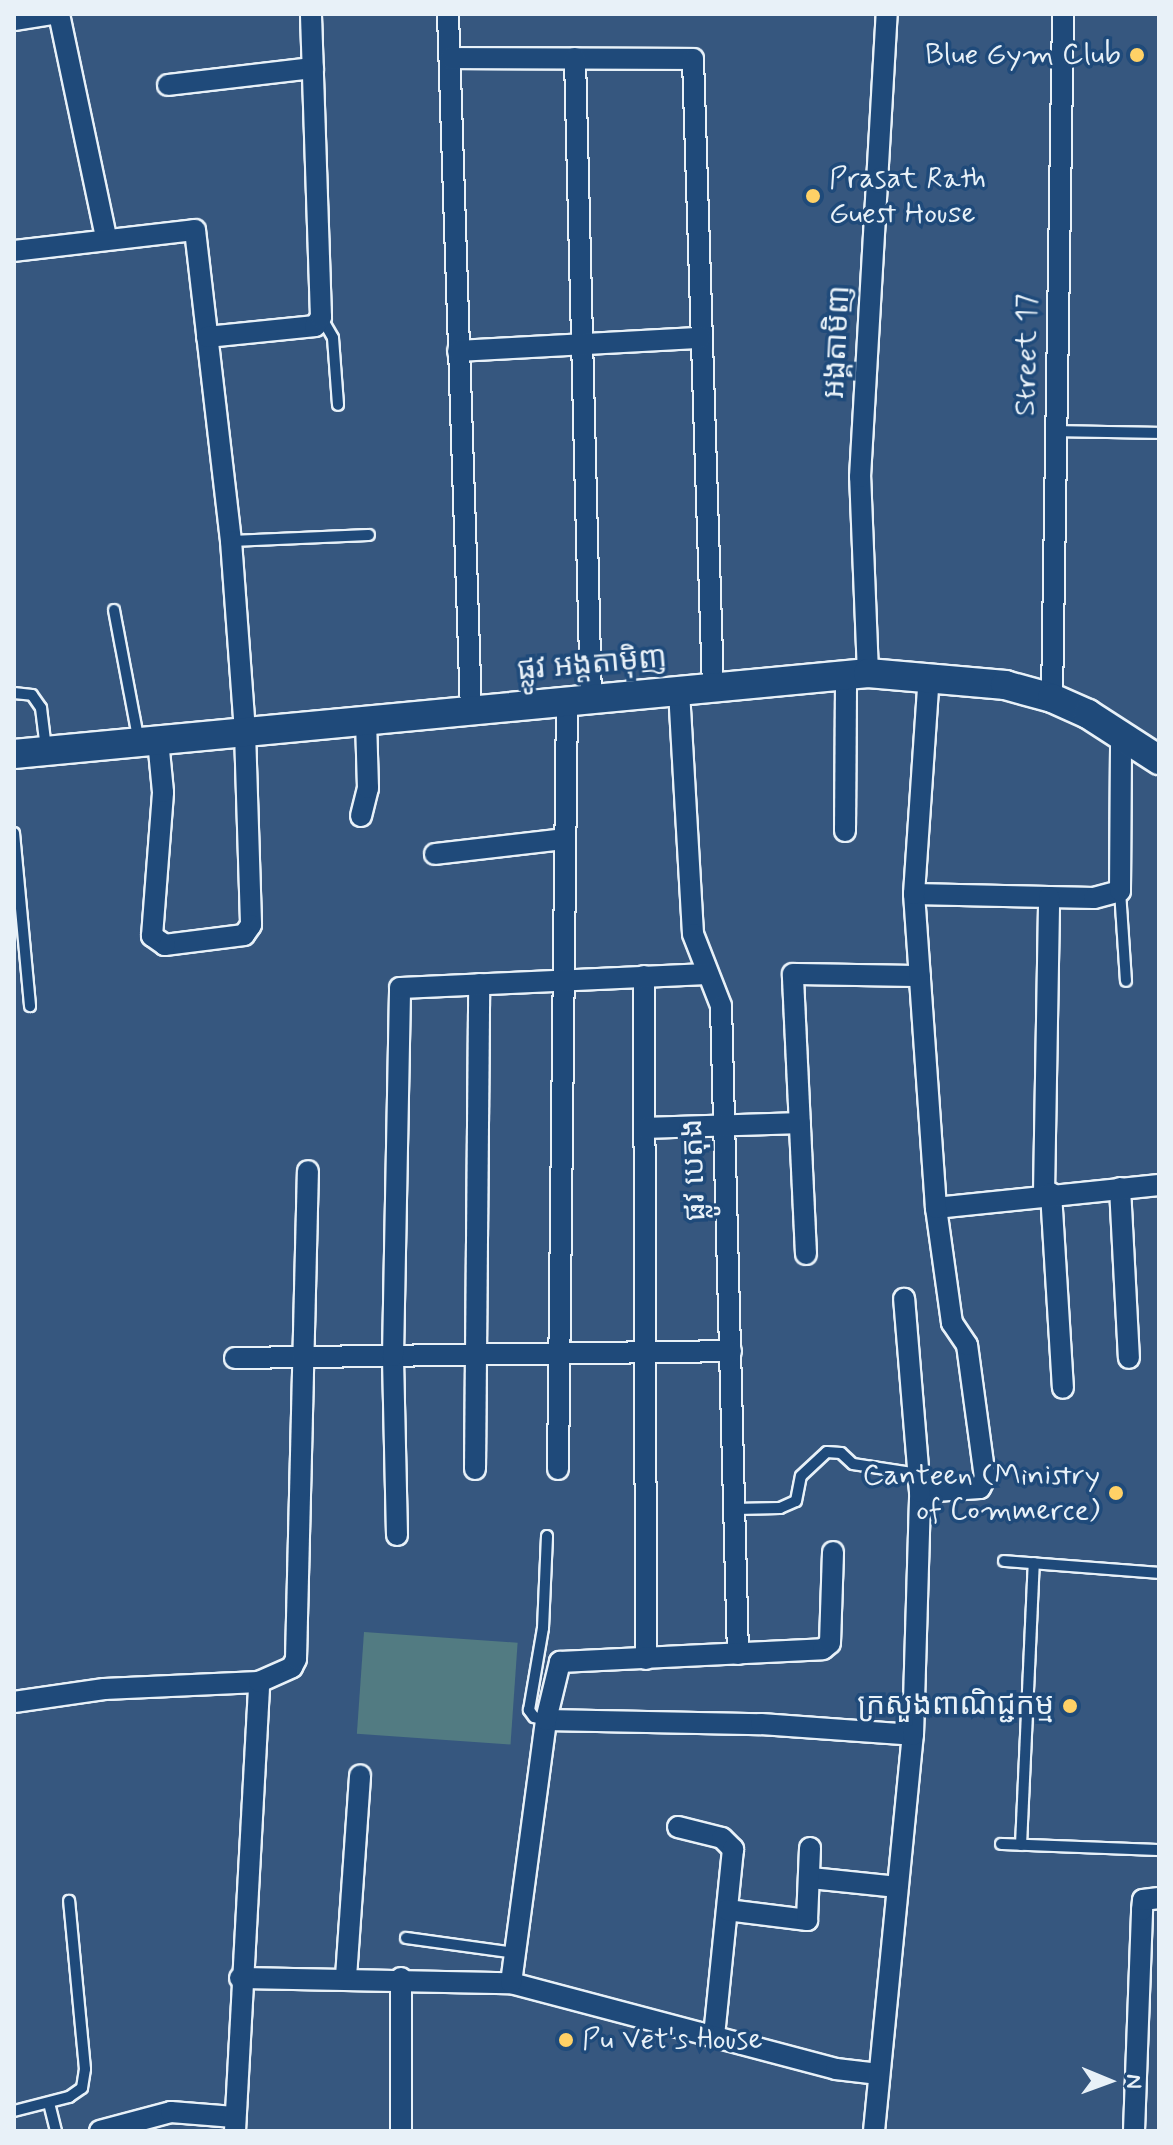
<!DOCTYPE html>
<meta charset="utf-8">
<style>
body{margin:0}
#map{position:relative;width:1173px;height:2145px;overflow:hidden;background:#36577f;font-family:Mynerve,"Noto Sans Khmer",sans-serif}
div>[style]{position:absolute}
.green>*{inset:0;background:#527b82;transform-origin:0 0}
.roads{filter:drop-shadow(2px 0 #e8f1f8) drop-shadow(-2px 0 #e8f1f8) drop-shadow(0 2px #e8f1f8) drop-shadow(0 -2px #e8f1f8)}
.lane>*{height:10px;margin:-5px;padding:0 5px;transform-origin:5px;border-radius:5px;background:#1f4a7a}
.street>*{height:20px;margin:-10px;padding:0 10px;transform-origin:10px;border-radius:10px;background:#1f4a7a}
.secondary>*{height:28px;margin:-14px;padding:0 14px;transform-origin:14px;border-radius:14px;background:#1f4a7a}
.dots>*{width:22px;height:22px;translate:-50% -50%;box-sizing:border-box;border:4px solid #1f4a7a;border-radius:50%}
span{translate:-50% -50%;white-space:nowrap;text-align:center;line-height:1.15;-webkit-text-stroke:7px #1f4a7a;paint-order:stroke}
.poi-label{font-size:30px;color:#e8f1f8}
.right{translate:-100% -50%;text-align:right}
.left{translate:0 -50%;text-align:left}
.street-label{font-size:30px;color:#e8f1f8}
.frame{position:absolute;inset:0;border:16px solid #e8f1f8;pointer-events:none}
.north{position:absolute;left:1069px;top:2041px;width:80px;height:80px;-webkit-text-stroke:6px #1f4a7a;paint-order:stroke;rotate:91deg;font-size:22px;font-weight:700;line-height:32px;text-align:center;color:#e8f1f8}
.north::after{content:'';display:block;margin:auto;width:28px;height:36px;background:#e8f1f8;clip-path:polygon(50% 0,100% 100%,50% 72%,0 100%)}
</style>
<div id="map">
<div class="green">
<i style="left:364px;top:1632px;width:154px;height:102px;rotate:4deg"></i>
</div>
<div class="roads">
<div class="lane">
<i style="left:321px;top:317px;width:24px;rotate:60deg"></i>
<i style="left:333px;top:338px;width:67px;rotate:85.7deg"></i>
<i style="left:1056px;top:431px;width:103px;rotate:1.1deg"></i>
<i style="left:231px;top:541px;width:138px;rotate:-2.5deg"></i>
<i style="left:114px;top:610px;width:134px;rotate:79.3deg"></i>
<i style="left:14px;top:693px;width:18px;rotate:6deg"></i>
<i style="left:32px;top:695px;width:16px;rotate:55deg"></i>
<i style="left:41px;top:708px;width:39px;rotate:83deg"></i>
<i style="left:14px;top:833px;width:174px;rotate:84.7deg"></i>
<i style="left:1120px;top:891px;width:90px;rotate:86.2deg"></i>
<i style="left:735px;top:1509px;width:45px;rotate:-1.3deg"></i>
<i style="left:780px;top:1508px;width:17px;rotate:-24deg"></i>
<i style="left:796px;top:1501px;width:25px;rotate:-79deg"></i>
<i style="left:801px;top:1476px;width:35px;rotate:-43deg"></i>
<i style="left:827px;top:1452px;width:14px;rotate:4deg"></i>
<i style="left:841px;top:1453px;width:16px;rotate:43deg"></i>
<i style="left:853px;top:1464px;width:66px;rotate:8.7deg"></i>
<i style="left:1004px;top:1561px;width:155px;rotate:4.4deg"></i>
<i style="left:546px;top:1720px;width:12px;rotate:-166deg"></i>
<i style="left:534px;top:1717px;width:9px;rotate:-126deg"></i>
<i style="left:529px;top:1710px;width:83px;rotate:-80.3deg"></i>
<i style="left:543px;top:1628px;width:92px;rotate:-87.5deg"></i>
<i style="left:1001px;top:1844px;width:158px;rotate:2.2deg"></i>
<i style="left:1021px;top:1845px;width:282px;rotate:-87.4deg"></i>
<i style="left:406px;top:1938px;width:110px;rotate:7.8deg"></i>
<i style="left:49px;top:2103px;width:29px;rotate:76deg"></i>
<i style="left:14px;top:2111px;width:57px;rotate:-14.3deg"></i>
<i style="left:69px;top:2097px;width:16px;rotate:-35deg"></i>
<i style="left:82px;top:2088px;width:19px;rotate:-81deg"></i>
<i style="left:85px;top:2069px;width:169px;rotate:-95.4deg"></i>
</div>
<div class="street">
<i style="left:59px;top:14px;width:228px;rotate:78.1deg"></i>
<i style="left:448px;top:14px;width:697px;rotate:88.11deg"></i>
<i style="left:14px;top:20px;width:38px;rotate:-9deg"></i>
<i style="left:450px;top:58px;width:243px;rotate:0.2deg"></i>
<i style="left:693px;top:59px;width:629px;rotate:88.18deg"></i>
<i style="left:575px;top:58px;width:641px;rotate:88.57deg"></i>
<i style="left:168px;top:85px;width:146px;rotate:-6.7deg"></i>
<i style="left:14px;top:251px;width:182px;rotate:-6.6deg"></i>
<i style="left:195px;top:230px;width:313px;rotate:83.4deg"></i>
<i style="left:231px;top:541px;width:192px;rotate:85.8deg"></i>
<i style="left:245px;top:732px;width:193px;rotate:88.2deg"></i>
<i style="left:251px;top:925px;width:12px;rotate:125deg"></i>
<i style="left:244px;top:935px;width:80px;rotate:172.8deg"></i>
<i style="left:165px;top:945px;width:16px;rotate:-145deg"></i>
<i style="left:152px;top:936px;width:144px;rotate:-85.6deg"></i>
<i style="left:163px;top:792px;width:52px;rotate:-95.5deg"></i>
<i style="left:207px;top:337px;width:109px;rotate:-5.8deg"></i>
<i style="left:315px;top:326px;width:11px;rotate:-56deg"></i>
<i style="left:321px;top:317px;width:303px;rotate:-91.9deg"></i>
<i style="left:458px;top:351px;width:243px;rotate:-3.1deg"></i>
<i style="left:868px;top:673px;width:196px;rotate:-92.3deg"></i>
<i style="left:860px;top:477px;width:464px;rotate:-86.7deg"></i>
<i style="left:679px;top:691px;width:243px;rotate:86.7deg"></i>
<i style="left:693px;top:934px;width:77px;rotate:68.7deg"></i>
<i style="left:721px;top:1006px;width:648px;rotate:88.5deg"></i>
<i style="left:1052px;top:698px;width:684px;rotate:-89.08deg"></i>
<i style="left:361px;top:816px;width:29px;rotate:-76deg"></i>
<i style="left:368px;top:788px;width:67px;rotate:-91.7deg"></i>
<i style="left:845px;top:831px;width:156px;rotate:-89.6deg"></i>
<i style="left:435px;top:854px;width:130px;rotate:-6.6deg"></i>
<i style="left:914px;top:894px;width:180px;rotate:1.3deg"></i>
<i style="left:1094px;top:898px;width:27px;rotate:-15deg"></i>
<i style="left:1120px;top:891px;width:157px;rotate:-89.6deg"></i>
<i style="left:644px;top:976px;width:683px;rotate:89.83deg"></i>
<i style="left:645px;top:1128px;width:155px;rotate:-1.8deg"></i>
<i style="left:1120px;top:1188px;width:170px;rotate:87deg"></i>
<i style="left:1044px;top:1193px;width:296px;rotate:-89deg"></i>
<i style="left:1051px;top:1193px;width:195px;rotate:86.5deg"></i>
<i style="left:936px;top:1208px;width:224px;rotate:-5.9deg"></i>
<i style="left:806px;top:1254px;width:280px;rotate:-92.7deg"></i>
<i style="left:793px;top:974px;width:127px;rotate:0.9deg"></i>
<i style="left:235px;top:1358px;width:496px;rotate:-0.8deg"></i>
<i style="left:475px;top:1469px;width:485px;rotate:-89.5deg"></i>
<i style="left:558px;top:1469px;width:767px;rotate:-89.33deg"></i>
<i style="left:920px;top:1492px;width:60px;rotate:-3.8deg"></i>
<i style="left:980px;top:1488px;width:11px;rotate:-63deg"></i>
<i style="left:985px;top:1478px;width:134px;rotate:-97.7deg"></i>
<i style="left:967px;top:1345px;width:27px;rotate:-124deg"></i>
<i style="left:952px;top:1323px;width:116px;rotate:-97.9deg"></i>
<i style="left:936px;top:1208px;width:315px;rotate:-94deg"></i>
<i style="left:914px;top:894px;width:219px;rotate:-86.1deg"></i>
<i style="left:397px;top:1535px;width:179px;rotate:-91.3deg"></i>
<i style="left:393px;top:1356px;width:368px;rotate:-88.9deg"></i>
<i style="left:400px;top:988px;width:308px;rotate:-2.6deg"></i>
<i style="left:14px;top:1702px;width:91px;rotate:-8.2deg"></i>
<i style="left:104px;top:1689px;width:155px;rotate:-2.6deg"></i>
<i style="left:546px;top:1720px;width:215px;rotate:1.1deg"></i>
<i style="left:761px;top:1724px;width:152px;rotate:4.1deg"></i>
<i style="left:678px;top:1827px;width:45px;rotate:14deg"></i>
<i style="left:722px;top:1838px;width:16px;rotate:45deg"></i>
<i style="left:733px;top:1849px;width:189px;rotate:95.8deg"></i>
<i style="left:811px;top:1878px;width:87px;rotate:5.9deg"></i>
<i style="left:727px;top:1910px;width:81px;rotate:7.1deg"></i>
<i style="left:807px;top:1920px;width:72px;rotate:-87.6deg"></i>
<i style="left:346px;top:1977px;width:202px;rotate:-86deg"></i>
<i style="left:240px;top:1978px;width:271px;rotate:1.1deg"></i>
<i style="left:511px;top:1983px;width:336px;rotate:14.8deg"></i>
<i style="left:836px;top:2069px;width:43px;rotate:6.6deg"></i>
<i style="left:401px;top:1978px;width:153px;rotate:90deg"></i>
<i style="left:511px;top:1983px;width:265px;rotate:-82.4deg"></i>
<i style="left:546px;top:1720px;width:60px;rotate:-76.4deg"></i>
<i style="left:560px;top:1662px;width:263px;rotate:-2.8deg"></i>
<i style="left:823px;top:1649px;width:9px;rotate:-41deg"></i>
<i style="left:830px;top:1643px;width:91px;rotate:-88.1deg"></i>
<i style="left:100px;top:2131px;width:73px;rotate:-15deg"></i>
<i style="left:171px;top:2112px;width:63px;rotate:4.5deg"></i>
<i style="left:235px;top:2131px;width:450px;rotate:-86.9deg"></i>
<i style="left:259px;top:1682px;width:36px;rotate:-24deg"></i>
<i style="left:292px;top:1667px;width:9px;rotate:-63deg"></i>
<i style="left:296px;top:1659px;width:488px;rotate:-88.6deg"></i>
<i style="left:874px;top:2131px;width:398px;rotate:-84.4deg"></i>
<i style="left:913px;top:1735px;width:243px;rotate:-88.3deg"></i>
<i style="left:920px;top:1492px;width:194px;rotate:-94.7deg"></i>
<i style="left:1134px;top:2131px;width:221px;rotate:-87.9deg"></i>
<i style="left:1142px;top:1910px;width:10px;rotate:-84deg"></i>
<i style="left:1143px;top:1900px;width:16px;rotate:-7deg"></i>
</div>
<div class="secondary">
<i style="left:14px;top:754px;width:858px;rotate:-5.42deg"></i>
<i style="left:868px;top:673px;width:138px;rotate:5deg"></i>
<i style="left:1005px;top:685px;width:49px;rotate:15.5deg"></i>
<i style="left:1052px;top:698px;width:39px;rotate:24deg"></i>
<i style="left:1088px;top:714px;width:85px;rotate:32.9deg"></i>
</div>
</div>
<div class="dots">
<i style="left:1137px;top:55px;background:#ffd166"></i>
<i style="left:813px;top:196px;background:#ffd166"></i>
<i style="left:1116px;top:1493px;background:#ffd166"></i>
<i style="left:1070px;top:1706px;background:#ffd166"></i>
<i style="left:566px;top:2040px;background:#ffd166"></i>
</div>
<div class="poi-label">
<span class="right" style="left:1121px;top:55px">Blue Gym Club</span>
<span class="left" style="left:829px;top:196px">Prasat Rath<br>Guest House</span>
<span class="right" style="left:1100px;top:1493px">Canteen (Ministry<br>of Commerce)</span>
<span class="right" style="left:1054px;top:1706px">ក្រសួងពាណិជ្ជកម្ម</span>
<span class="left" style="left:582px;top:2040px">Pu Vet's House</span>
</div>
<div class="street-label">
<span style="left:838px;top:342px;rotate:-87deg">អង្គតាមិញ</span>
<span style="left:1027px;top:355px;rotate:-89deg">Street 17</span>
<span style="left:592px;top:665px;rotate:-5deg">ផ្លូវ អង្តតាម៉ិញ</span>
<span style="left:695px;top:1170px;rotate:-92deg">ផ្លូវ បេតុង</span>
</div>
<div class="frame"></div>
<div class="north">N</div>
</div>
